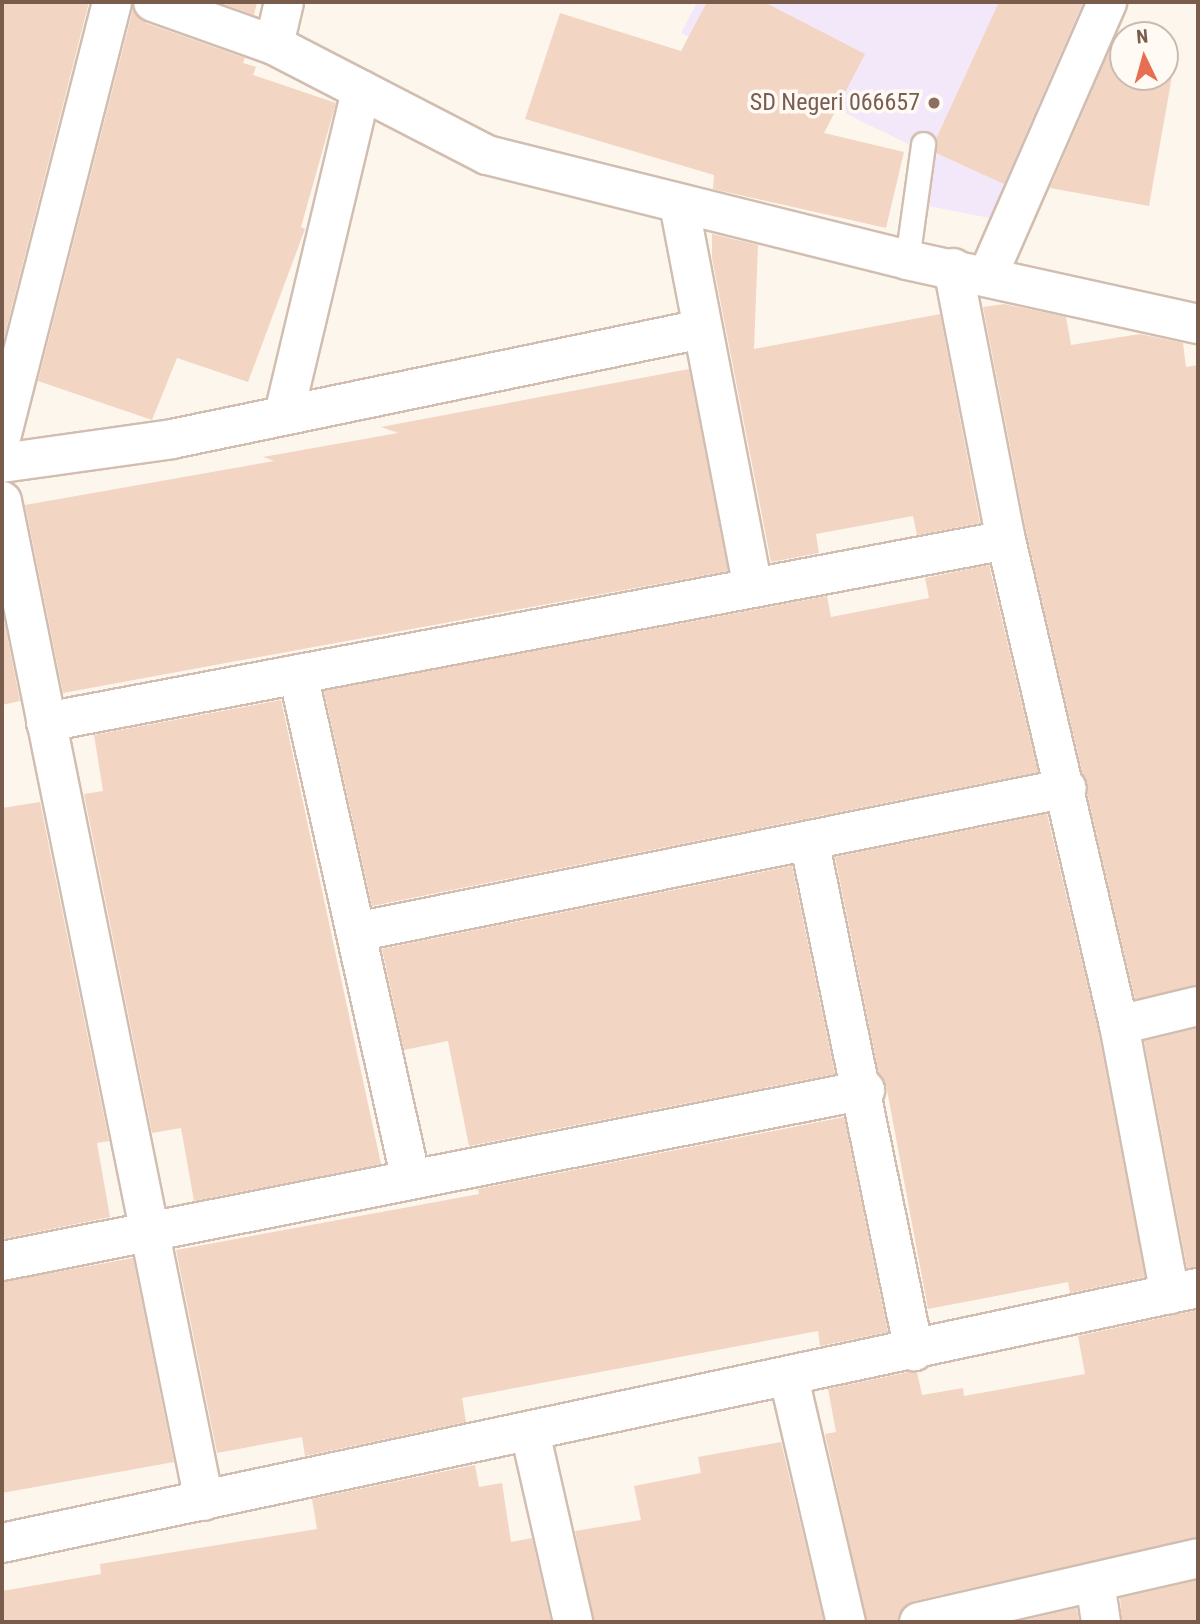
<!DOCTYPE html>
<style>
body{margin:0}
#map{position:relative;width:1200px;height:1624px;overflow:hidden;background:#fdf6ec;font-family:"Roboto Condensed",sans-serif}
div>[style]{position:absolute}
.education>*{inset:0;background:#f3e8fa}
.building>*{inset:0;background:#f3d5c3}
.roads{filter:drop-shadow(2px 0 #d1beb0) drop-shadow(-2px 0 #d1beb0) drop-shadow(0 2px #d1beb0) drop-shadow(0 -2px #d1beb0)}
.service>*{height:23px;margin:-11.5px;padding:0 11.5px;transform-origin:11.5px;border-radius:11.5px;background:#fff}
.minor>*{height:38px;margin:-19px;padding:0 19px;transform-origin:19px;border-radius:19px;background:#fff}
.dots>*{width:19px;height:19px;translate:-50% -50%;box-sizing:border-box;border:4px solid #fffaf3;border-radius:50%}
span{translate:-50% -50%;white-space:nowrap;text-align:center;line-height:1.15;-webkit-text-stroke:7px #fffaf3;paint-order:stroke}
.education-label{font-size:24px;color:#785e54}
.right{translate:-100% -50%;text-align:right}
.frame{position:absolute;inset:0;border:4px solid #7a5c4d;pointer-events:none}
.north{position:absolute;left:1109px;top:21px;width:70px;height:70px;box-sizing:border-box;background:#fffaf3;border:2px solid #cabbb1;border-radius:50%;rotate:355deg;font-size:19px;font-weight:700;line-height:28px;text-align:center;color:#7a5c4d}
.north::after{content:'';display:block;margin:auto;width:24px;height:32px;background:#e76f51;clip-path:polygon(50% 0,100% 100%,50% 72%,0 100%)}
</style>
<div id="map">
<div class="education">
<i style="clip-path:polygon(697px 2px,1099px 2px,1000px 220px,918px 204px,912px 146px,681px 33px)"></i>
</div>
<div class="building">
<i style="clip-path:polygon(2px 2px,89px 2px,2px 346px)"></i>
<i style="clip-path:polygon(218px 2px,257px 2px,254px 15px)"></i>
<i style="clip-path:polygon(707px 2px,764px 2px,865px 54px,824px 133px,904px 152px,886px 228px,713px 189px,714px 175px,525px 119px,560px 13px,681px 51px)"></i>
<i style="clip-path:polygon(999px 2px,1083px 2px,1004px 184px,936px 153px,936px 139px)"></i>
<i style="clip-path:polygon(133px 9px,146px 23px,245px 58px,243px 63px,256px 67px,253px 75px,336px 103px,301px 227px,305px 229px,248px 382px,177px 358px,152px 420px,38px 381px)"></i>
<i style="clip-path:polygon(1108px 54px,1123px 57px,1123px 77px,1165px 77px,1165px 64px,1174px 65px,1149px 206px,1050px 188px)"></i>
<i style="clip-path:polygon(712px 234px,758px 245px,754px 349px,940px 314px,980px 523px,917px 535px,913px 516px,816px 534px,819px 553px,771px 562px,712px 258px)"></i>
<i style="clip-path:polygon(1004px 304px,1066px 317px,1071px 345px,1140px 334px,1183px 343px,1186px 367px,1198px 365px,1198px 985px,1135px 999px,1027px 535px,983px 307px)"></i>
<i style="clip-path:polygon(689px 369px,728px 571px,63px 693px,25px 505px,274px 461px,263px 457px,398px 433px,381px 427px)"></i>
<i style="clip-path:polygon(989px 565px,1038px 772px,372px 906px,324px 691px,827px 596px,831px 617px,929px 598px,925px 578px)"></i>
<i style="clip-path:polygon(2px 610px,20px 701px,2px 705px)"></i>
<i style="clip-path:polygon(281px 700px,381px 1164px,194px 1201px,181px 1128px,152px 1133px,84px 794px,103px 791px,94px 735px)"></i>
<i style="clip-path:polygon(40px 802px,109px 1141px,97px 1143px,110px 1217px,2px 1239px,2px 808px)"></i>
<i style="clip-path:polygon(1047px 814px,1098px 1030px,1145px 1277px,1070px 1293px,1068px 1282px,928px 1309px,886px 1085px,879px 1074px,835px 857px)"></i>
<i style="clip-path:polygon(792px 866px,835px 1074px,469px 1146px,448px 1041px,404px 1050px,382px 949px)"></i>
<i style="clip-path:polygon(1198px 1028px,1198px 1267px,1187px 1268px,1144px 1041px)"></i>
<i style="clip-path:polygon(844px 1117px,888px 1332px,820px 1346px,818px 1331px,462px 1398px,466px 1422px,305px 1456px,302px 1437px,217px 1453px,176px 1250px,479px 1194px,478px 1189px)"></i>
<i style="clip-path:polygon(133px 1258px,174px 1462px,2px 1493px,2px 1282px)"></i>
<i style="clip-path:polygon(1198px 1310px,1198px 1537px,914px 1601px,904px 1607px,898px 1622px,867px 1622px,825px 1434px,836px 1432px,828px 1389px,909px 1372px,917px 1372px,922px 1395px,963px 1388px,964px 1396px,1085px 1374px,1078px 1336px)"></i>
<i style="clip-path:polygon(781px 1442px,824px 1622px,594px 1622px,575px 1531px,641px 1520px,634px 1486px,701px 1473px,698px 1457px)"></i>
<i style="clip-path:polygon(475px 1465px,479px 1487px,502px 1483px,511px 1542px,532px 1538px,551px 1622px,2px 1622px,2px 1591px,101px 1574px,100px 1564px,317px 1529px,312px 1499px)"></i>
<i style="clip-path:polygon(1198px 1580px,1198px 1622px,1122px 1622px,1120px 1598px)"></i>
<i style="clip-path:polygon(1077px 1608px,1079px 1622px,1016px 1622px)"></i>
</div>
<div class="roads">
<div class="service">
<i style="left:907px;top:260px;width:117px;rotate:-82.1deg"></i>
</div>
<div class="minor">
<i style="left:153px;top:2px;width:128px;rotate:19.6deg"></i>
<i style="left:274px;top:45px;width:240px;rotate:27.3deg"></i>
<i style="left:487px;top:155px;width:433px;rotate:14deg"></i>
<i style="left:907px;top:260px;width:298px;rotate:12.4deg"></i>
<i style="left:274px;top:45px;width:44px;rotate:-76.9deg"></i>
<i style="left:679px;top:204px;width:390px;rotate:79.1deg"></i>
<i style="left:953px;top:268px;width:277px;rotate:79deg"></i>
<i style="left:1006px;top:540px;width:498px;rotate:76.9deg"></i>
<i style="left:1119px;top:1025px;width:274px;rotate:79.3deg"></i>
<i style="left:988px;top:275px;width:298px;rotate:-66.4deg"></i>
<i style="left:284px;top:414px;width:333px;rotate:-76.6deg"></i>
<i style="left:2px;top:434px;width:446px;rotate:-75.7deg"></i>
<i style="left:2px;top:463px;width:172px;rotate:-8deg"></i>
<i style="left:172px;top:439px;width:541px;rotate:-11.73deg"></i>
<i style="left:2px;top:501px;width:1020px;rotate:78.58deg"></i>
<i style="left:298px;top:674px;width:518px;rotate:77.41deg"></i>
<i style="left:46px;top:722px;width:977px;rotate:-10.73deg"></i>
<i style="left:809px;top:840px;width:522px;rotate:78.39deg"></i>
<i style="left:356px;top:932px;width:725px;rotate:-11.45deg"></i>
<i style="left:1119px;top:1025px;width:81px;rotate:-13.5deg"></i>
<i style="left:2px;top:1261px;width:880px;rotate:-11.21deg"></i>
<i style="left:789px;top:1378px;width:251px;rotate:76.9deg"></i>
<i style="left:530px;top:1432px;width:195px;rotate:77.2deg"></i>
<i style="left:2px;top:1543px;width:1223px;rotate:-12.04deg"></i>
<i style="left:1095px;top:1582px;width:40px;rotate:81.5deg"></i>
<i style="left:919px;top:1622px;width:286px;rotate:-12.9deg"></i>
</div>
</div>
<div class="dots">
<i style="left:934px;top:103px;background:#8d6e63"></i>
</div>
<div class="education-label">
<span class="right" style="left:920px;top:103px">SD Negeri 066657</span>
</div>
<div class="frame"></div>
<div class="north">N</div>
</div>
